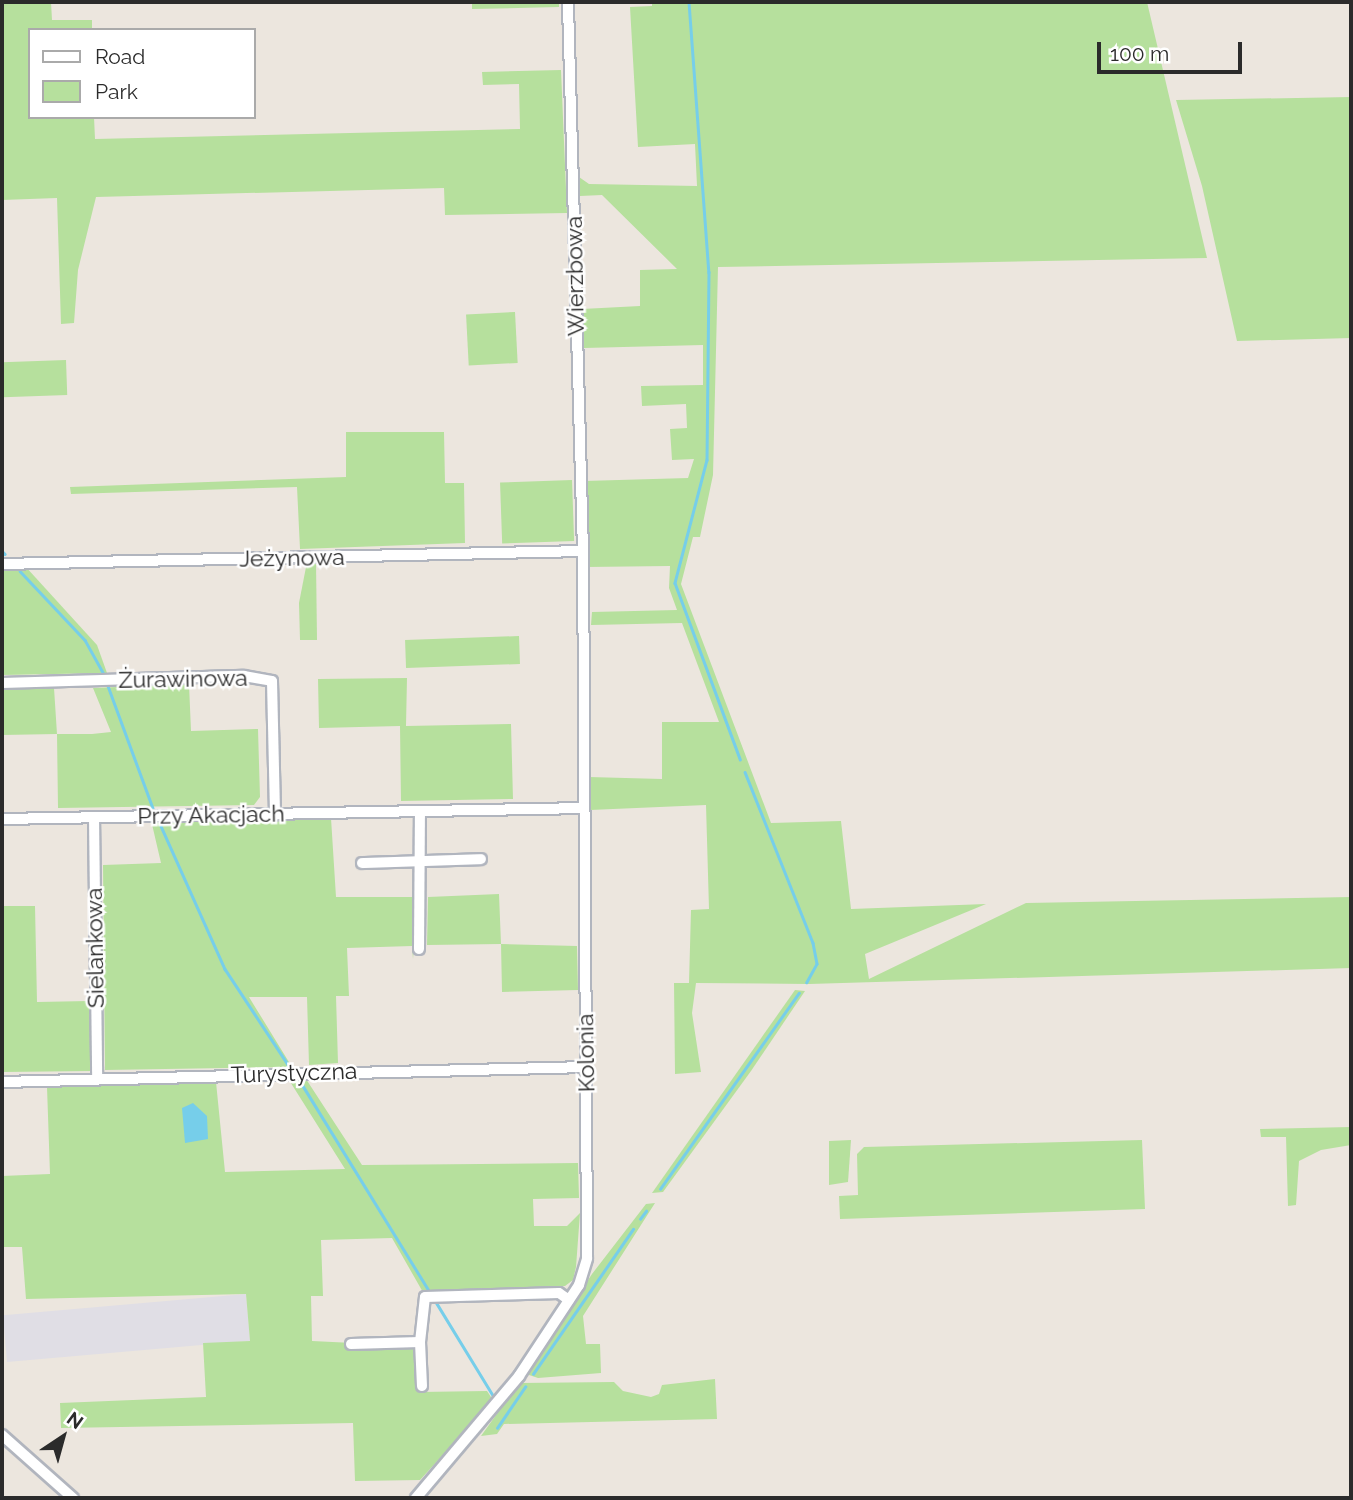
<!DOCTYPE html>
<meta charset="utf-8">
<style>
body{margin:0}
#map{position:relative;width:1353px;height:1500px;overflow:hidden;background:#ece6de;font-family:Raleway,sans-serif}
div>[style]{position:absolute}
.industrial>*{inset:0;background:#e0dee5;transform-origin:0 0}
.green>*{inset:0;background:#b6e09d;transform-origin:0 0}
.water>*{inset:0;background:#76ceea}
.stream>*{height:2.5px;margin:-1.25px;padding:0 1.25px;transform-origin:1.25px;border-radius:1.25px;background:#76ceea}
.roads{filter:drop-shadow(2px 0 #b1b5be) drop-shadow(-2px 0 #b1b5be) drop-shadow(0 2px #b1b5be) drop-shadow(0 -2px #b1b5be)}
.minor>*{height:10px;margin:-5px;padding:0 5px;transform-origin:5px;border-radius:5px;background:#fff}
span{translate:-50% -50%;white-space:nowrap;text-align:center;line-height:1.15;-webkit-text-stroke:5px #fff;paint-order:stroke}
.street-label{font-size:23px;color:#2b2b2b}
.frame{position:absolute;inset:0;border:4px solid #2b2b2b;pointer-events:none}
.legend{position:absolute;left:28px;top:28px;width:228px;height:91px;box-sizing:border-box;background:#fff;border:2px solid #aaa;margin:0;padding:9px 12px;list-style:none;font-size:21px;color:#2b2b2b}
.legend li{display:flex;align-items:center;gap:14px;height:35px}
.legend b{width:35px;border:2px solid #aaa}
.north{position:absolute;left:28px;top:1402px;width:70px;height:70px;-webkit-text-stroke:5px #fff;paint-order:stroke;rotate:36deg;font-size:19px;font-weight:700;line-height:28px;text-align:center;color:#2b2b2b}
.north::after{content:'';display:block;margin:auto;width:24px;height:32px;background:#2b2b2b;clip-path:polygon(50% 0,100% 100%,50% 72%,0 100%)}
.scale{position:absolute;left:1097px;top:42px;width:145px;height:32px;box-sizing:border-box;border:4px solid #2b2b2b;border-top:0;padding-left:9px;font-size:21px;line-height:24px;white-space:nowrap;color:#2b2b2b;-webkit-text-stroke:5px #fff;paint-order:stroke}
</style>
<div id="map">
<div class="industrial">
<i style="left:246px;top:1294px;width:47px;height:244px;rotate:85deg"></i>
</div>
<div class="green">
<i style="clip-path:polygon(2px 2px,51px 2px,52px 20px,92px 20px,92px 30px,30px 30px,30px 117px,94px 117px,95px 139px,520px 129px,519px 84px,483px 85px,482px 72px,561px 70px,567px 213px,445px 215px,444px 188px,96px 197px,78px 270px,74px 323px,61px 324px,57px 198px,2px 200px)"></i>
<i style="clip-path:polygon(472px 2px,559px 2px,559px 7px,472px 9px)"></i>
<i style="clip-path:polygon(652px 2px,1147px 2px,1207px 258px,718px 267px,713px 475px,700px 537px,693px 537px,681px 584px,771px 823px,841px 821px,851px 909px,986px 904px,865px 954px,869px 979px,1026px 903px,1351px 897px,1351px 968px,809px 984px,696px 983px,692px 1013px,701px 1072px,675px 1074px,674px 983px,689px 983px,691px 910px,709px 909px,706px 805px,590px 810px,589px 777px,662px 779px,662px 722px,719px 722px,682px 623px,591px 625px,592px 612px,677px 610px,669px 588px,670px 566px,586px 567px,584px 481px,688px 478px,694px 459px,672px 460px,670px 429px,687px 428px,686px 404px,642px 406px,641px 386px,703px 385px,703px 345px,584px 348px,582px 309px,640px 306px,640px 270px,677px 269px,602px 195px,580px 196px,579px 177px,589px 184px,697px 186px,695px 144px,638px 147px,630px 7px,652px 6px)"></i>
<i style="clip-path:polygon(1351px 97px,1351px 338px,1237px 341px,1202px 186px,1176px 100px)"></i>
<i style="left:515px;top:312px;width:51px;height:49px;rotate:87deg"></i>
<i style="left:66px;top:360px;width:35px;height:64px;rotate:88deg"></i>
<i style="clip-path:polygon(346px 432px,444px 432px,445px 483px,464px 483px,465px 543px,300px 549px,297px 487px,71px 494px,70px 487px,346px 477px)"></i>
<i style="left:572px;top:480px;width:61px;height:72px;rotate:88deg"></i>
<i style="clip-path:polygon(307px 562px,316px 562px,317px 640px,300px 640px,299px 603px)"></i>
<i style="clip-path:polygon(25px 566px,97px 645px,107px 673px,2px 675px,2px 567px)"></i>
<i style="left:519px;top:636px;width:28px;height:114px;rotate:88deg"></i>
<i style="clip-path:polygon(407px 678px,406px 726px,511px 724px,513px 799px,401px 801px,400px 726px,319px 728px,318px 679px)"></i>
<i style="clip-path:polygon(189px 684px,191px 731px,258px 729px,260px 797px,254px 805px,58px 808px,57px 734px,2px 735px,2px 689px,54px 688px,57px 734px,92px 734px,111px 732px,93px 688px)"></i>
<i style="clip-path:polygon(331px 818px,336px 897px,415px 897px,416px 923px,413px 959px,412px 946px,347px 948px,349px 996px,336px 996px,338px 1063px,309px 1065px,307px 997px,249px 997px,292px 1067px,105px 1070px,103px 865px,161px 863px,151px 820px)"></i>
<i style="clip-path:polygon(499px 894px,501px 944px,577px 946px,578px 990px,502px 992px,501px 944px,427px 945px,428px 897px)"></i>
<i style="clip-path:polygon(2px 906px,35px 906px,37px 1002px,89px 1001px,92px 1071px,2px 1072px)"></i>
<i style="clip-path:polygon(795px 990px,805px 991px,751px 1071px,663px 1192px,652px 1193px)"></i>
<i style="clip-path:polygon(306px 1079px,362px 1165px,578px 1163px,579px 1198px,533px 1199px,534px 1226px,567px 1226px,580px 1213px,576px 1267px,573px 1280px,565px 1286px,424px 1294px,392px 1238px,321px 1240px,323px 1296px,311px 1296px,312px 1341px,415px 1346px,419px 1392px,487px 1391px,493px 1400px,420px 1480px,355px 1481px,353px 1423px,61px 1428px,60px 1403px,206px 1397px,203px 1343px,250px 1341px,246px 1294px,26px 1299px,22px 1247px,2px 1247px,2px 1176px,50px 1174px,47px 1087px,216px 1082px,225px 1172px,345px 1169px,289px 1080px)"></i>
<i style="clip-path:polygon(1351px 1127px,1351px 1145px,1321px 1150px,1299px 1161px,1296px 1205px,1288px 1206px,1286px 1137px,1261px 1137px,1260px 1129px)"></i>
<i style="clip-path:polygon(851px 1140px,848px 1182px,829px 1185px,829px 1141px)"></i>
<i style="clip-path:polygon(1142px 1140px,1145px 1209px,840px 1219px,839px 1196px,858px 1195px,857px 1154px,864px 1147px)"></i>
<i style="clip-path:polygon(655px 1203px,583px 1316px,586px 1344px,600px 1344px,601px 1373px,538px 1378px,526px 1374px,592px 1274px,646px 1204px)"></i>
<i style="clip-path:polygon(715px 1379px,717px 1419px,504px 1424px,497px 1434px,481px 1436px,519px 1383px,614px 1382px,623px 1391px,651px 1397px,659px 1394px,662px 1385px)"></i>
</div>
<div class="water">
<i style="clip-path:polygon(193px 1103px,207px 1116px,208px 1139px,185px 1143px,182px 1108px)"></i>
</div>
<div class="stream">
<i style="left:689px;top:2px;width:271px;rotate:85.8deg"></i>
<i style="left:709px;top:272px;width:188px;rotate:90.6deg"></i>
<i style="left:707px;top:460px;width:127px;rotate:104.6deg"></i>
<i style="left:675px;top:583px;width:188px;rotate:69.7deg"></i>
<i style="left:2px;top:551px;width:4px;rotate:45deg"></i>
<i style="left:20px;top:571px;width:95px;rotate:46.7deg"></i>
<i style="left:85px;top:640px;width:38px;rotate:61deg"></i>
<i style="left:108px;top:686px;width:130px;rotate:69.8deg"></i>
<i style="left:745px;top:772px;width:184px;rotate:68.3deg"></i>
<i style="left:813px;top:943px;width:21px;rotate:79deg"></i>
<i style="left:817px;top:964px;width:21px;rotate:119deg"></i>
<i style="left:161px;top:826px;width:157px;rotate:65.9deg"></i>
<i style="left:225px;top:969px;width:116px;rotate:56.6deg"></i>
<i style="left:300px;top:1081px;width:246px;rotate:58.4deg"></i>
<i style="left:660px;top:1189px;width:240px;rotate:-54.7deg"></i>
<i style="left:640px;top:1219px;width:10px;rotate:-53deg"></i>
<i style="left:436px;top:1302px;width:111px;rotate:58.6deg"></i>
<i style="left:533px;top:1374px;width:176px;rotate:-55.4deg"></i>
<i style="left:497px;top:1428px;width:50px;rotate:-55.7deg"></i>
</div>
<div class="roads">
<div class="minor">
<i style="left:2px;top:564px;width:581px;rotate:-1.28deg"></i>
<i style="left:2px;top:683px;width:242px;rotate:-1.7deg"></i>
<i style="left:244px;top:676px;width:28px;rotate:10deg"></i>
<i style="left:272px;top:681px;width:134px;rotate:88.7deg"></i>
<i style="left:94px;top:817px;width:262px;rotate:89.3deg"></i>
<i style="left:2px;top:819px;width:581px;rotate:-1.08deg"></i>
<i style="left:362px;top:863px;width:119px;rotate:-1.9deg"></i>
<i style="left:419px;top:949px;width:138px;rotate:-89.6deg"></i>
<i style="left:2px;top:1082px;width:584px;rotate:-1.47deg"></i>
<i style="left:351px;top:1344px;width:69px;rotate:-1.7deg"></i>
<i style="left:422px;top:1386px;width:44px;rotate:-92.6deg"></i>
<i style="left:420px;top:1342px;width:45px;rotate:-83.7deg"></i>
<i style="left:425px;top:1297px;width:134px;rotate:-1.7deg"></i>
<i style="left:559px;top:1293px;width:12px;rotate:35deg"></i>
<i style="left:2px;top:1435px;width:95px;rotate:41.6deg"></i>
<i style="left:416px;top:1498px;width:160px;rotate:-49.8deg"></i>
<i style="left:519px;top:1376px;width:109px;rotate:-56.6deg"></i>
<i style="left:579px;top:1285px;width:28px;rotate:-73deg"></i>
<i style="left:587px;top:1258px;width:707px;rotate:-90.32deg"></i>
<i style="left:583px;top:551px;width:549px;rotate:-91.57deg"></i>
</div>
</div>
<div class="street-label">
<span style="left:575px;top:276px;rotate:-91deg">Wierzbowa</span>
<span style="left:292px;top:558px;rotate:-1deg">Jeżynowa</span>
<span style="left:183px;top:679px;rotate:-1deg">Żurawinowa</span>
<span style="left:211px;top:815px;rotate:-1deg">Przy Akacjach</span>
<span style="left:95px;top:948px;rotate:-91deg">Sielankowa</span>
<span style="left:586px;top:1053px;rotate:-91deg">Kolonia</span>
<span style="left:294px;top:1073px;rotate:-2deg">Turystyczna</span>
</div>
<div class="frame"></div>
<ul class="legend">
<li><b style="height:9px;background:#fff"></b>Road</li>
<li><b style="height:19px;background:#b6e09d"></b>Park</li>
</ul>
<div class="north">N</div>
<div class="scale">100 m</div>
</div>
